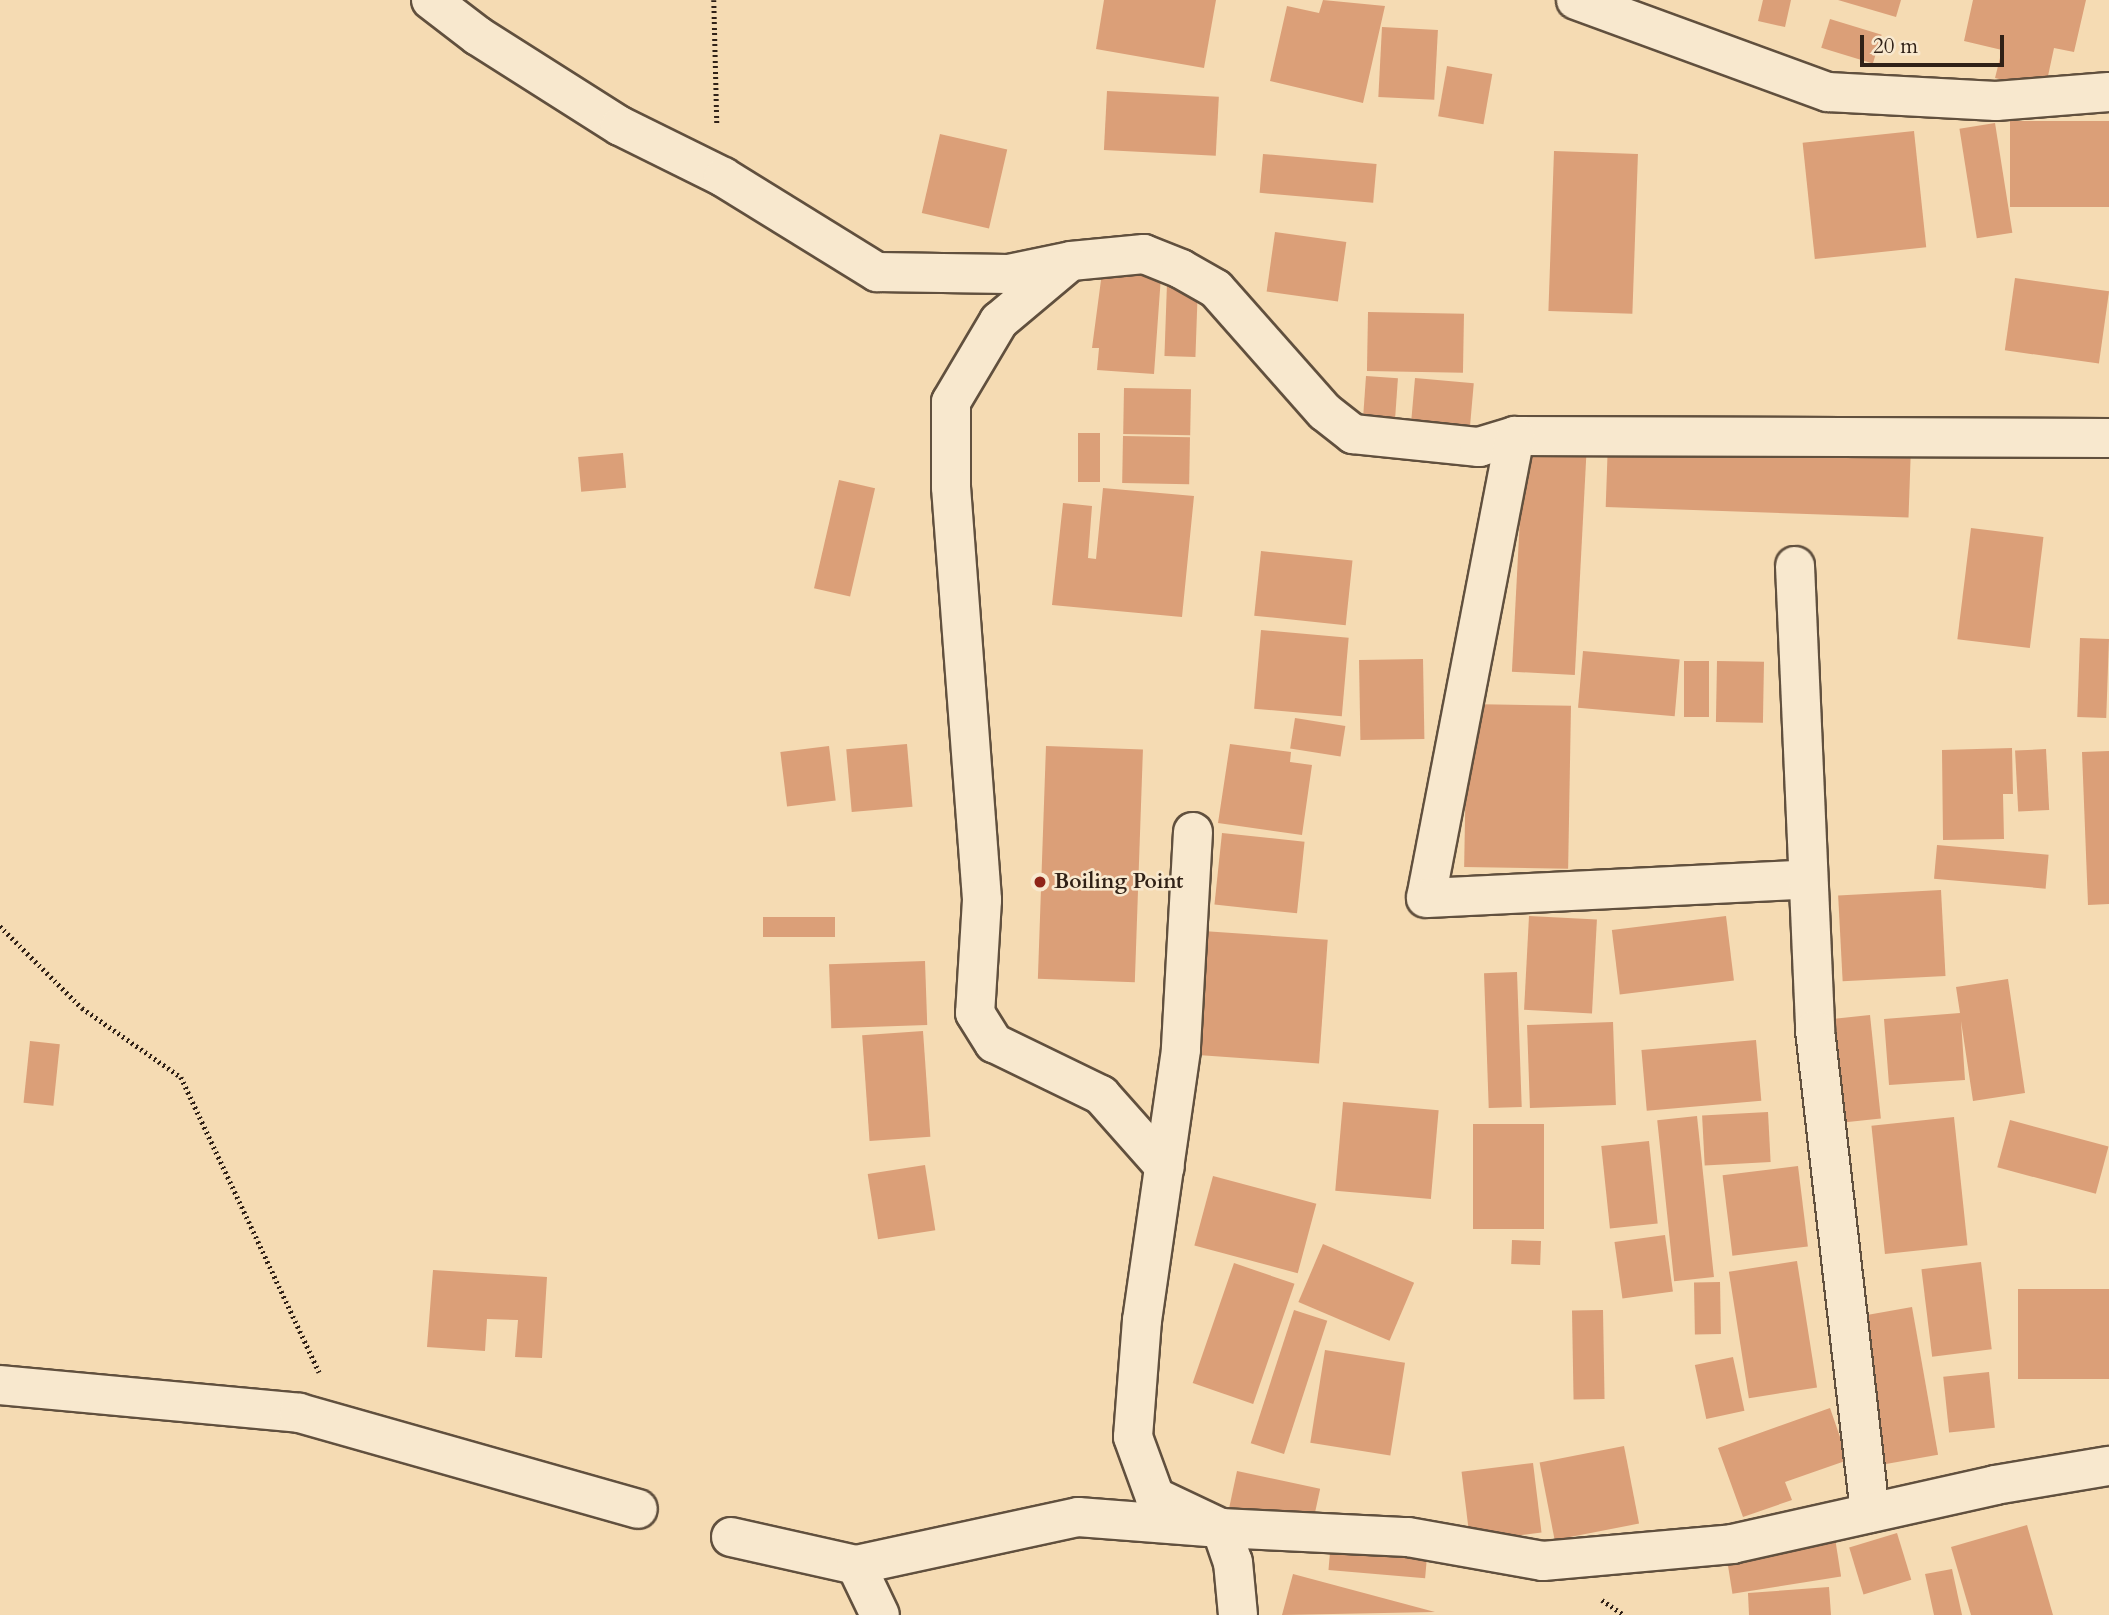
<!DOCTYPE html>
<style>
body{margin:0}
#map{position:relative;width:2109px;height:1615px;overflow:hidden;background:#f5dbb3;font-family:Cardo,serif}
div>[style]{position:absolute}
.building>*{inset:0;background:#db9f78;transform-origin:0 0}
.path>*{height:4.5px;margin-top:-2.25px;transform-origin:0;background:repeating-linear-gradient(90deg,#302117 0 2px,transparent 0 5.5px)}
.roads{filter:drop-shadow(2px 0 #61503e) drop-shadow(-2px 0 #61503e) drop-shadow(0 2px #61503e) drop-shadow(0 -2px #61503e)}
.minor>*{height:38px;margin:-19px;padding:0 19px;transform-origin:19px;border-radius:19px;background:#f8e8ce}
.dots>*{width:19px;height:19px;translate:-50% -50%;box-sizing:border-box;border:4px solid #f8e8ce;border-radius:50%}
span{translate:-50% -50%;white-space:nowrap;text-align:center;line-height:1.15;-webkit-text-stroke:5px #f8e8ce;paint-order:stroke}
.poi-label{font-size:21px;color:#302117;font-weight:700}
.left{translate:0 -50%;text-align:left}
.scale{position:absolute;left:1860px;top:35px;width:144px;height:32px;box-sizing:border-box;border:4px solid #302117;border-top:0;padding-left:9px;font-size:21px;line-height:24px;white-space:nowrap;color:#302117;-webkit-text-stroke:5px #f8e8ce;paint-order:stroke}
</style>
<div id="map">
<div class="building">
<i style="clip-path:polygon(1104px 0,1216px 0,1204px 68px,1096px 49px)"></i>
<i style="clip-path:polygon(1323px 0,1385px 6px,1363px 103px,1270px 81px,1287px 6px,1319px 13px)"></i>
<i style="clip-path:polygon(1763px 0,1791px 0,1785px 27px,1758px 21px)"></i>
<i style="clip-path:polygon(1838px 0,1901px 0,1896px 17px)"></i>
<i style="clip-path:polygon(1973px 0,2086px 0,2074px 52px,2054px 48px,2045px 90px,1995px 78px,2002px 50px,1964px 41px)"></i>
<i style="left:1830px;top:19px;width:54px;height:30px;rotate:17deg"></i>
<i style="left:1382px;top:27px;width:56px;height:70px;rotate:3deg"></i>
<i style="left:1447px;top:66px;width:46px;height:51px;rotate:10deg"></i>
<i style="left:1107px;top:91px;width:112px;height:59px;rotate:3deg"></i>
<i style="left:2109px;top:121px;width:86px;height:99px;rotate:90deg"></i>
<i style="left:1995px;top:123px;width:111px;height:36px;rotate:81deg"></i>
<i style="left:1914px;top:131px;width:117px;height:112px;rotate:84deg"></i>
<i style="left:940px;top:134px;width:69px;height:81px;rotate:13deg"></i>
<i style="left:1554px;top:151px;width:84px;height:160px;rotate:2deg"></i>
<i style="left:1263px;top:154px;width:114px;height:39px;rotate:5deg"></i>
<i style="left:1275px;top:232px;width:72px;height:60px;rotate:8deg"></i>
<i style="clip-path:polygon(1103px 265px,1161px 276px,1154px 374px,1097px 370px,1099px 348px,1092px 348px)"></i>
<i style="left:2015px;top:278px;width:95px;height:73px;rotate:8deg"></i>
<i style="left:1167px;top:283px;width:31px;height:73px;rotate:2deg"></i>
<i style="left:1368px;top:312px;width:96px;height:59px;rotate:1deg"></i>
<i style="left:1366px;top:376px;width:32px;height:49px;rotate:4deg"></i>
<i style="left:1415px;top:378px;width:59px;height:50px;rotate:5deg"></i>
<i style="left:1124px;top:388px;width:67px;height:46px;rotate:1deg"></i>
<i style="left:1078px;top:433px;width:22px;height:49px"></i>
<i style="left:1123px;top:436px;width:67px;height:47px;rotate:1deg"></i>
<i style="left:1524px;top:441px;width:63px;height:231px;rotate:3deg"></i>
<i style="left:1608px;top:441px;width:303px;height:66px;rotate:2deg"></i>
<i style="left:623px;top:453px;width:35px;height:45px;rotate:85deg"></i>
<i style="left:839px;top:480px;width:37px;height:111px;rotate:13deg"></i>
<i style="clip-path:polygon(1103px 488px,1194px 496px,1182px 617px,1052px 605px,1063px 503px,1092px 506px,1088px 558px,1096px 559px)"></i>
<i style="left:1971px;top:528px;width:73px;height:112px;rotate:7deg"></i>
<i style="left:1261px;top:551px;width:92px;height:65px;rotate:6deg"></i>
<i style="left:1261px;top:630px;width:88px;height:79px;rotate:5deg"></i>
<i style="left:2080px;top:638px;width:29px;height:79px;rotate:2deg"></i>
<i style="left:1583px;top:651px;width:97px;height:57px;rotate:5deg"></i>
<i style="left:1423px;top:659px;width:80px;height:64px;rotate:89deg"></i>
<i style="left:1709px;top:661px;width:56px;height:25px;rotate:90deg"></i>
<i style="left:1717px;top:661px;width:47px;height:61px;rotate:1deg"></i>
<i style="left:1467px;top:704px;width:104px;height:163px;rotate:1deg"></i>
<i style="left:1295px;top:718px;width:51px;height:31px;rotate:9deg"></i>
<i style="left:907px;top:744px;width:63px;height:61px;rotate:85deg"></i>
<i style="clip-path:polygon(1230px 744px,1291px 752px,1290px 762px,1312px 765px,1302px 835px,1218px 823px)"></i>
<i style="left:829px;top:746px;width:55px;height:49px;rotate:83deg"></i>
<i style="left:1046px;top:746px;width:97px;height:233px;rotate:2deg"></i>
<i style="clip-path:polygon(2012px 748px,2013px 794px,2003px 794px,2004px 839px,1943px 840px,1942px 750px)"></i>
<i style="left:2046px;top:749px;width:61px;height:31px;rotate:87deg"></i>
<i style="clip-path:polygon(2109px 751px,2109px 904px,2088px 905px,2082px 752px)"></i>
<i style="left:1222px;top:833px;width:83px;height:72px;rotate:6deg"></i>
<i style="left:1937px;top:845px;width:112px;height:34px;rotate:5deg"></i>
<i style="left:1941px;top:890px;width:86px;height:103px;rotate:87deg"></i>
<i style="left:1529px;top:916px;width:68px;height:94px;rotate:3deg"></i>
<i style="left:1726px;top:916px;width:65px;height:115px;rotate:83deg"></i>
<i style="left:835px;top:917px;width:20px;height:72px;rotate:90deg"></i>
<i style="left:1203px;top:931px;width:125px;height:124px;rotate:4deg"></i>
<i style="left:925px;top:961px;width:64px;height:96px;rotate:88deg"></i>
<i style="left:1517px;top:972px;width:135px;height:33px;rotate:88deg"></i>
<i style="clip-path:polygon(2008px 979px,2025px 1093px,1973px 1101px,1961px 1021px,1965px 1080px,1889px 1085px,1884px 1019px,1960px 1013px,1956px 987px)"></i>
<i style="left:1870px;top:1015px;width:104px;height:38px;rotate:84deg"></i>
<i style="left:1613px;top:1022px;width:83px;height:86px;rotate:88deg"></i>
<i style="left:923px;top:1031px;width:106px;height:61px;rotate:86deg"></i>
<i style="left:1756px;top:1040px;width:61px;height:115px;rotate:85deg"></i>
<i style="left:30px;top:1041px;width:30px;height:62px;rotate:6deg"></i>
<i style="left:1343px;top:1102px;width:96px;height:89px;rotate:5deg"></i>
<i style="left:1768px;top:1112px;width:50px;height:66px;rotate:87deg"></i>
<i style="left:1697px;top:1116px;width:162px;height:40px;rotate:84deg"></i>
<i style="left:1954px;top:1117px;width:129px;height:83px;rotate:84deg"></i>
<i style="left:2010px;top:1120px;width:102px;height:49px;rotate:15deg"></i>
<i style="left:1473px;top:1124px;width:71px;height:105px"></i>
<i style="left:1649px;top:1141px;width:83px;height:48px;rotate:84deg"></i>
<i style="left:925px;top:1165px;width:66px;height:58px;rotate:81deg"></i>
<i style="left:1798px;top:1166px;width:81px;height:76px;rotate:83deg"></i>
<i style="left:1213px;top:1176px;width:107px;height:72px;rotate:15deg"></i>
<i style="left:1665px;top:1235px;width:57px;height:51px;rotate:82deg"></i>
<i style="left:1512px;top:1240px;width:29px;height:24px;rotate:2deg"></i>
<i style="left:1323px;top:1244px;width:99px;height:63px;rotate:23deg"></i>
<i style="left:1797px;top:1261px;width:128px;height:69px;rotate:81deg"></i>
<i style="left:1981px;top:1262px;width:88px;height:60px;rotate:83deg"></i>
<i style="left:1234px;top:1263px;width:64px;height:127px;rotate:19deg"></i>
<i style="clip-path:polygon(433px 1270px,547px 1277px,542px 1358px,515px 1357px,518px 1320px,487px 1319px,485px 1351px,427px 1347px)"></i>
<i style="left:1720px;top:1282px;width:52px;height:26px;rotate:89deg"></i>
<i style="left:2109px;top:1289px;width:90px;height:91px;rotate:90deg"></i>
<i style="left:1912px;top:1307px;width:150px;height:60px;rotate:80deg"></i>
<i style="left:1294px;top:1310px;width:35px;height:140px;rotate:18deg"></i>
<i style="left:1603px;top:1310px;width:89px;height:31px;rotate:89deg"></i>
<i style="left:1325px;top:1350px;width:81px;height:94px;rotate:9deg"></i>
<i style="left:1733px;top:1357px;width:55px;height:39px;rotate:78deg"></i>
<i style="left:1989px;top:1372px;width:56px;height:46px;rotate:84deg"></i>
<i style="clip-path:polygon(1830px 1408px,1848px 1460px,1785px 1482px,1792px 1500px,1743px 1517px,1718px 1448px)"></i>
<i style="left:1624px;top:1446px;width:79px;height:86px;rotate:79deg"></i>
<i style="left:1533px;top:1463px;width:70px;height:72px;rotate:83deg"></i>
<i style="left:1237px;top:1471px;width:85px;height:37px;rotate:12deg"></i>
<i style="clip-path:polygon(2027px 1525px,2053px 1615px,1971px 1615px,1951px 1547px)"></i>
<i style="left:1897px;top:1533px;width:49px;height:50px;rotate:73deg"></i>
<i style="left:1835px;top:1538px;width:39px;height:110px;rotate:81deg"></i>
<i style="left:1331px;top:1541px;width:97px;height:29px;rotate:5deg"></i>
<i style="clip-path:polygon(1952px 1569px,1962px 1615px,1934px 1615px,1925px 1574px)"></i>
<i style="clip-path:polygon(1293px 1574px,1435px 1612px,1282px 1615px)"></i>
<i style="clip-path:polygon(1829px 1587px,1831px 1615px,1749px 1615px,1748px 1593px)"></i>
</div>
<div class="path">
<i style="left:714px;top:0;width:124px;rotate:88.6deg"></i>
<i style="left:0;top:926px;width:116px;rotate:45deg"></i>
<i style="left:82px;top:1008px;width:121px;rotate:34.9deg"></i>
<i style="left:181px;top:1077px;width:326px;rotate:64.9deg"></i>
<i style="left:1602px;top:1600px;width:27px;rotate:34deg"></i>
</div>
<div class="roads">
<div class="minor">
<i style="left:431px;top:0;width:59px;rotate:37.5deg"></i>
<i style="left:478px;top:36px;width:168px;rotate:32.4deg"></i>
<i style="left:620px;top:126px;width:115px;rotate:26.3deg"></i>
<i style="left:723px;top:177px;width:181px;rotate:31.7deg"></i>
<i style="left:877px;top:272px;width:131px;rotate:0.9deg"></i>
<i style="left:1008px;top:274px;width:64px;rotate:-11.7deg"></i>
<i style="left:1071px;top:261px;width:73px;rotate:-5.5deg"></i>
<i style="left:1144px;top:254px;width:40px;rotate:22deg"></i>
<i style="left:1181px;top:269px;width:40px;rotate:29.7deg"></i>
<i style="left:1216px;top:289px;width:164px;rotate:48.5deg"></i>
<i style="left:1325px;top:412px;width:36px;rotate:38deg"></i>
<i style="left:1353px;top:434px;width:127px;rotate:5.9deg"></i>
<i style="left:1479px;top:447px;width:38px;rotate:-17deg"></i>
<i style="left:1515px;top:436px;width:594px;rotate:0.19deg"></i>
<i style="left:1576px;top:0;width:268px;rotate:20.1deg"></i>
<i style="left:1828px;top:92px;width:168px;rotate:3.1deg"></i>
<i style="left:1996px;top:101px;width:113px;rotate:-4.6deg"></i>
<i style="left:1067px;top:264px;width:89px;rotate:140deg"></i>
<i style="left:999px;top:321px;width:94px;rotate:120.7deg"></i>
<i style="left:951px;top:402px;width:85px;rotate:90deg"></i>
<i style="left:951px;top:487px;width:414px;rotate:85.7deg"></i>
<i style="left:982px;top:900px;width:113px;rotate:93.5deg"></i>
<i style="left:975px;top:1013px;width:36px;rotate:58deg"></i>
<i style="left:994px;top:1043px;width:119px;rotate:25.9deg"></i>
<i style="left:1101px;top:1095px;width:96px;rotate:48.4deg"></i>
<i style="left:1515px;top:436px;width:470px;rotate:100.9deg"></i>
<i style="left:1426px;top:898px;width:382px;rotate:-2.8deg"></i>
<i style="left:1795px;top:566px;width:464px;rotate:87.5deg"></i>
<i style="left:1815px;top:1030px;width:486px;rotate:83.5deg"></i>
<i style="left:1193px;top:832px;width:218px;rotate:93.2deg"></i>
<i style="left:1181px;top:1050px;width:273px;rotate:98.2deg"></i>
<i style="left:1142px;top:1320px;width:117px;rotate:94.4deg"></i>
<i style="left:1133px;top:1437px;width:64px;rotate:69.9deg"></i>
<i style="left:1155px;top:1497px;width:73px;rotate:25.2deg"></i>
<i style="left:1221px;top:1528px;width:187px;rotate:2.8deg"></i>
<i style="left:1408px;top:1537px;width:137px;rotate:10.1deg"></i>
<i style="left:1543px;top:1561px;width:190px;rotate:-5.1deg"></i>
<i style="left:1732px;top:1544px;width:270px;rotate:-12.6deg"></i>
<i style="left:1995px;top:1485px;width:116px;rotate:-9.5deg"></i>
<i style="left:0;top:1385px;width:300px;rotate:5.3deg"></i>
<i style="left:299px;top:1413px;width:352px;rotate:15.8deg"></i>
<i style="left:731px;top:1537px;width:128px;rotate:12.6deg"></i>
<i style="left:856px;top:1565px;width:55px;rotate:64.4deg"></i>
<i style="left:856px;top:1565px;width:227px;rotate:-12.2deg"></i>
<i style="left:1078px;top:1517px;width:143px;rotate:4.4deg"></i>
<i style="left:1221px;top:1528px;width:36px;rotate:71deg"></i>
<i style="left:1233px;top:1562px;width:53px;rotate:84.6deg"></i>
</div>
</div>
<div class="dots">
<i style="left:1040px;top:882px;background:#8f2418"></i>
</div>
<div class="poi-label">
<span class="left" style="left:1054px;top:882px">Boiling Point</span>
</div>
<div class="scale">20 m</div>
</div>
